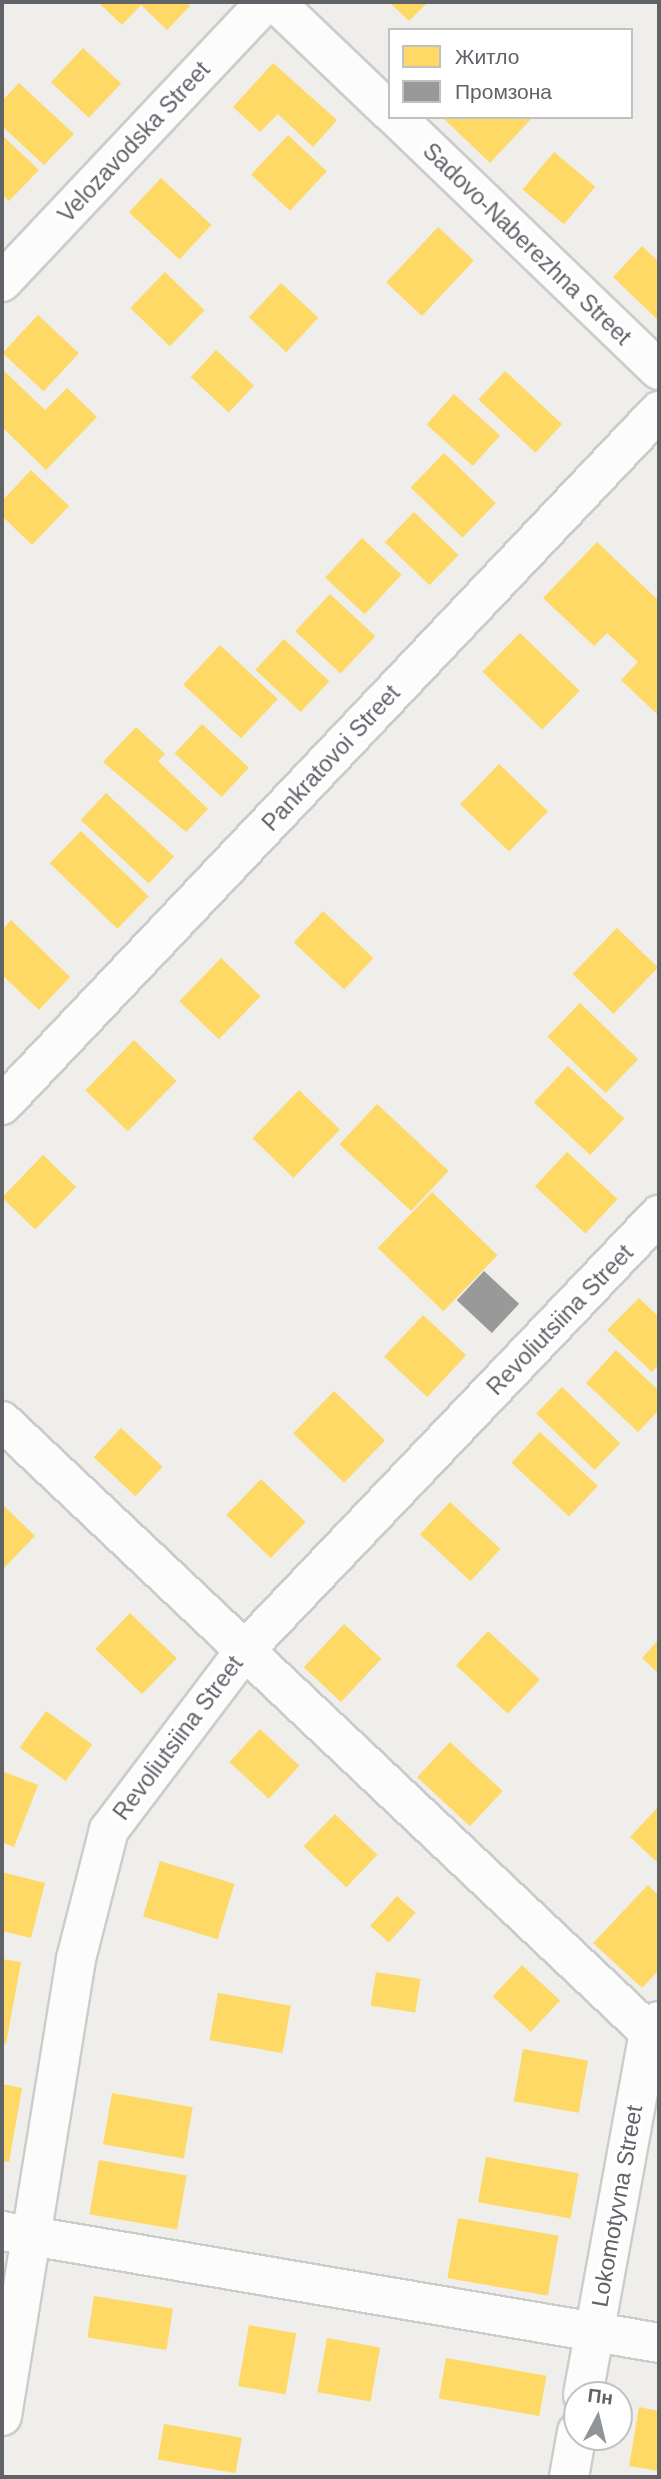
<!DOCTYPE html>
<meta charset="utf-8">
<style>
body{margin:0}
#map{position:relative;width:661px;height:2479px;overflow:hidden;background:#efeeea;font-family:Helvetica,sans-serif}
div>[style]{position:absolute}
.homes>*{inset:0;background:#ffd966;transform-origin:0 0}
.industry>*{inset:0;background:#999;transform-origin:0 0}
.roads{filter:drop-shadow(2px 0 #cbcccc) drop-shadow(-2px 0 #cbcccc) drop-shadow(0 2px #cbcccc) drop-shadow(0 -2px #cbcccc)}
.minor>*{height:38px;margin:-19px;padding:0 19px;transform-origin:19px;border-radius:19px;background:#fdfcfc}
span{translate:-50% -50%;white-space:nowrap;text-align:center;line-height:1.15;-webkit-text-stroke:7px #fff;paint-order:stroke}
.street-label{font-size:23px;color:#5f6368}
.frame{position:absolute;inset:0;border:4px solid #5f6368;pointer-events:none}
.legend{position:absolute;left:388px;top:28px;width:245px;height:91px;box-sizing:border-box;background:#fff;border:2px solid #bfc1c3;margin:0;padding:9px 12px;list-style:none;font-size:21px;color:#5f6368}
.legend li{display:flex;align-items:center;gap:14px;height:35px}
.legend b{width:35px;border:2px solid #bfc1c3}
.north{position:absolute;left:563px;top:2381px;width:70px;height:70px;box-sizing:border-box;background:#fff;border:2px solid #bfc1c3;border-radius:50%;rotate:7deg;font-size:19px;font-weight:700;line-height:28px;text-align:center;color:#5f6368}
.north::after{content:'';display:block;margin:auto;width:24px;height:32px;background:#919496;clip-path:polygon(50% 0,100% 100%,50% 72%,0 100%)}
</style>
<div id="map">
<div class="homes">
<i style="clip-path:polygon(98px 2px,186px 2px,190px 6px,167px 30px,141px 5px,122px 25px)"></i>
<i style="clip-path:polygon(389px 2px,428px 2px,409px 21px)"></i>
<i style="left:83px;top:48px;width:52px;height:47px;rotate:43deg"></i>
<i style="clip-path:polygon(273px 63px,337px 120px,313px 147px,278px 114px,260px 132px,233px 107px)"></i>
<i style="clip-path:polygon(19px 83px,74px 134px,44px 165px,2px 126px,2px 101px)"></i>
<i style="clip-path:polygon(442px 117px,533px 117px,490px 163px)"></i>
<i style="clip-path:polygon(2px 135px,39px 170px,9px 201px,2px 195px)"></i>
<i style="left:288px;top:135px;width:53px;height:54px;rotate:43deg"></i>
<i style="left:554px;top:152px;width:54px;height:49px;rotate:40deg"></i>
<i style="left:161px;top:178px;width:69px;height:47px;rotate:43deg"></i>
<i style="left:438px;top:227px;width:49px;height:76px;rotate:43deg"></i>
<i style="clip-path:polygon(642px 246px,659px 262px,659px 321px,613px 277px)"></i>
<i style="left:165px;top:272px;width:55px;height:50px;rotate:44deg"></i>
<i style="left:281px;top:283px;width:51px;height:47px;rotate:43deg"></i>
<i style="left:38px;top:315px;width:56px;height:52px;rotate:43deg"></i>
<i style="left:216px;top:350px;width:52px;height:37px;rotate:43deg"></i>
<i style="clip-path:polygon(2px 369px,45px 410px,67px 388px,97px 417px,46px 470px,2px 427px)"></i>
<i style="left:505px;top:371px;width:78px;height:39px;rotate:43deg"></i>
<i style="left:454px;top:394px;width:62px;height:41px;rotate:42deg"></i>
<i style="left:444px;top:453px;width:72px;height:48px;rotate:44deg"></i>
<i style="clip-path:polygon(31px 470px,69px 506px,32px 545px,2px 516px,2px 501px)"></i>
<i style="left:414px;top:512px;width:62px;height:42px;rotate:44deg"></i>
<i style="left:362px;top:538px;width:54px;height:54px;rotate:43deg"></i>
<i style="clip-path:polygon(597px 542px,659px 601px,659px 716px,621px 680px,638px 662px,607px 633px,594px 646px,543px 598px)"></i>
<i style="left:330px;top:594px;width:62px;height:51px;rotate:43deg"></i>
<i style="left:520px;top:633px;width:83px;height:54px;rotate:44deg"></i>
<i style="left:284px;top:639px;width:62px;height:42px;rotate:43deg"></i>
<i style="left:220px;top:645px;width:79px;height:54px;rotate:43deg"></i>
<i style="left:202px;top:724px;width:64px;height:40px;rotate:43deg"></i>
<i style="clip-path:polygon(136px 727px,165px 754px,158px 761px,208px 809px,186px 832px,103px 762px)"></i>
<i style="left:499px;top:764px;width:68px;height:56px;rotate:44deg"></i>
<i style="left:106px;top:793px;width:93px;height:37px;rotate:43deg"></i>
<i style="left:81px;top:831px;width:94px;height:45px;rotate:44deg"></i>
<i style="left:323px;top:911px;width:69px;height:43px;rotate:43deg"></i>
<i style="clip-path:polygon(11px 920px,70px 977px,39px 1010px,2px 975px,2px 930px)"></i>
<i style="left:617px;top:928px;width:57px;height:64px;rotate:44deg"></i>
<i style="left:221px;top:958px;width:55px;height:60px;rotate:44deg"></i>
<i style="left:580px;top:1003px;width:81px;height:47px;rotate:44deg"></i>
<i style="left:134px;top:1040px;width:59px;height:70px;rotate:44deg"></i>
<i style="left:568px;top:1066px;width:77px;height:50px;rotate:43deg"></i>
<i style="left:299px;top:1090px;width:57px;height:67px;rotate:44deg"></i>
<i style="left:377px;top:1104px;width:98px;height:55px;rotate:43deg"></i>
<i style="left:567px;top:1152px;width:69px;height:47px;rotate:43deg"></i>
<i style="left:43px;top:1155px;width:46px;height:59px;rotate:44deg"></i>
<i style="left:432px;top:1192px;width:91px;height:78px;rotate:44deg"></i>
<i style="clip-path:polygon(639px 1298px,659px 1317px,659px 1364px,652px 1372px,607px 1330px)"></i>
<i style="left:423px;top:1315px;width:59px;height:57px;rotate:43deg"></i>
<i style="clip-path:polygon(616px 1350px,659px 1391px,659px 1410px,638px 1432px,586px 1383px)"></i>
<i style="left:562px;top:1387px;width:81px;height:37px;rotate:44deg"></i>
<i style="left:334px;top:1391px;width:71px;height:59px;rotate:44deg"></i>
<i style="left:121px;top:1428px;width:57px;height:40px;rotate:43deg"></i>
<i style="left:540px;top:1432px;width:79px;height:42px;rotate:43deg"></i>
<i style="left:261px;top:1479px;width:62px;height:50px;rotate:44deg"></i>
<i style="left:450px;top:1502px;width:69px;height:44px;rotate:43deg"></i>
<i style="clip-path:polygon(4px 1506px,35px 1536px,2px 1570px,2px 1508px)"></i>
<i style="left:130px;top:1613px;width:65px;height:50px;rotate:44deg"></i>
<i style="left:344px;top:1624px;width:51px;height:59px;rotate:43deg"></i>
<i style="left:488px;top:1631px;width:71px;height:47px;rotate:43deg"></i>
<i style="clip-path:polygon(659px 1639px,659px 1674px,642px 1658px)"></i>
<i style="left:46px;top:1711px;width:57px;height:45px;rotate:36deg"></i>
<i style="left:260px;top:1729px;width:54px;height:45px;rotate:43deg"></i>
<i style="left:450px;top:1742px;width:72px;height:48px;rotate:43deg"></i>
<i style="clip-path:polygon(2px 1771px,38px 1785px,14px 1847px,2px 1842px)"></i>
<i style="clip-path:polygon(659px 1806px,659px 1864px,630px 1837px)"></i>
<i style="left:335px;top:1814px;width:59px;height:45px;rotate:44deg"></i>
<i style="left:160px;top:1861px;width:78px;height:58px;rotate:17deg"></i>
<i style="clip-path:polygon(2px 1872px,45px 1883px,31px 1938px,2px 1931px)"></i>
<i style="clip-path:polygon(648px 1885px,659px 1896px,659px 1970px,642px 1988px,593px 1943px)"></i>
<i style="left:397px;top:1896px;width:25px;height:40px;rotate:42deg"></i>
<i style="clip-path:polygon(2px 1959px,21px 1962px,6px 2044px,2px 2043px)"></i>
<i style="left:522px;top:1965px;width:52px;height:43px;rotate:43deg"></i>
<i style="left:376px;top:1972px;width:45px;height:34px;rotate:9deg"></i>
<i style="left:218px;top:1993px;width:74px;height:48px;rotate:10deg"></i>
<i style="left:523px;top:2049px;width:66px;height:53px;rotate:10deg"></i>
<i style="clip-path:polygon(2px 2084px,22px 2088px,9px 2162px,2px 2161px)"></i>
<i style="left:112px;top:2093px;width:82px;height:52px;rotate:10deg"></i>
<i style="left:486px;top:2157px;width:94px;height:46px;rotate:10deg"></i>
<i style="left:99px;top:2160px;width:89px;height:55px;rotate:10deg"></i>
<i style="left:458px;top:2218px;width:102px;height:61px;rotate:10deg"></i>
<i style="left:94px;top:2296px;width:80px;height:42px;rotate:9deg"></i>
<i style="left:249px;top:2325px;width:48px;height:62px;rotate:10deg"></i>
<i style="left:327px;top:2338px;width:54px;height:55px;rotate:10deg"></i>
<i style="left:446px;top:2358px;width:102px;height:41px;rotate:10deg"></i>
<i style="clip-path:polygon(639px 2407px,659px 2411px,659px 2471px,629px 2466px)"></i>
<i style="left:164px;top:2424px;width:79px;height:36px;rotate:10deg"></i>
</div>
<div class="industry">
<i style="left:484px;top:1271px;width:48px;height:40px;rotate:43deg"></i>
</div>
<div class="roads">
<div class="minor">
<i style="left:275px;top:2px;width:159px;rotate:43.7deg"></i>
<i style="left:396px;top:117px;width:365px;rotate:43.9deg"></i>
<i style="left:2px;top:282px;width:385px;rotate:-46.7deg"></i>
<i style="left:2px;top:1105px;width:956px;rotate:-46.57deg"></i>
<i style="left:2px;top:1421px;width:890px;rotate:43.36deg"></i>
<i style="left:2px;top:2231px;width:666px;rotate:9.67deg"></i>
<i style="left:583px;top:2395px;width:369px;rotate:-79.7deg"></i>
<i style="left:649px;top:2032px;width:15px;rotate:-48deg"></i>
<i style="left:2px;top:2416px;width:463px;rotate:-80.8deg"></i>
<i style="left:76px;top:1959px;width:133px;rotate:-75.7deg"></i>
<i style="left:109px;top:1830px;width:226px;rotate:-52.9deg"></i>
<i style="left:245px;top:1650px;width:601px;rotate:-46.42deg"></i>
<i style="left:569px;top:2477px;width:46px;rotate:-79.9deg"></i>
</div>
</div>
<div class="street-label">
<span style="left:134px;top:142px;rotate:-47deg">Velozavodska Street</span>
<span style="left:527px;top:244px;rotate:44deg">Sadovo-Naberezhna Street</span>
<span style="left:331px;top:758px;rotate:-47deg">Pankratovoi Street</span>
<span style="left:560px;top:1320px;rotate:-46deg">Revoliutsiina Street</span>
<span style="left:178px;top:1738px;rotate:-53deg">Revoliutsiina Street</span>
<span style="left:617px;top:2206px;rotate:-80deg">Lokomotyvna Street</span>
</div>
<div class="frame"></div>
<ul class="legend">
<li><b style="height:19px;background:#ffd966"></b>Житло</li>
<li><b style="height:19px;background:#999"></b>Промзона</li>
</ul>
<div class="north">Пн</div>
</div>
